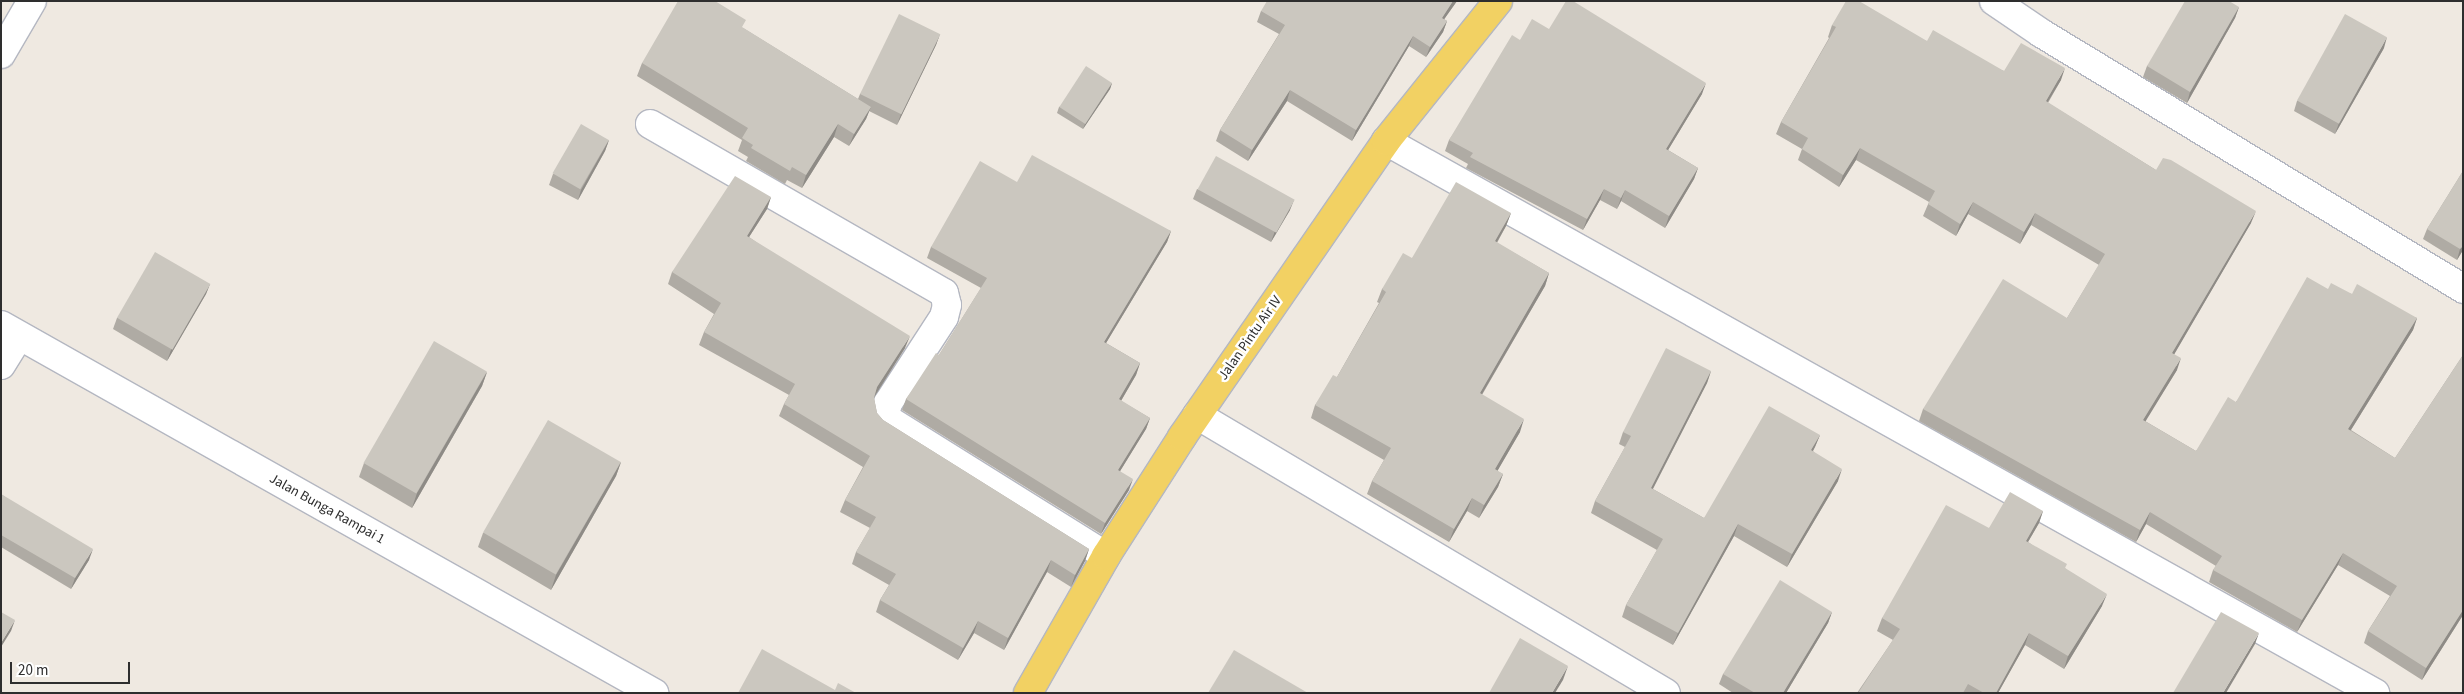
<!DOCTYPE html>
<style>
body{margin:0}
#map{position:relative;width:2464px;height:694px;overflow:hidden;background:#efe9e1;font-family:"Source Sans 3",sans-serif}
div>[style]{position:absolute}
.roads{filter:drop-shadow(1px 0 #b4b7c1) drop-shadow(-1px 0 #b4b7c1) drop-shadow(0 1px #b4b7c1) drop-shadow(0 -1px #b4b7c1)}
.minor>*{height:28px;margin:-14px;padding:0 14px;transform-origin:14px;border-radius:14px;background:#fff}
.major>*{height:28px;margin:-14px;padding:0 14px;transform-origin:14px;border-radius:14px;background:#f2d163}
.wall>*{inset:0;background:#afaba4}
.shaded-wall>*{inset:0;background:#8e8b86}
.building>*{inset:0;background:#cbc7bf;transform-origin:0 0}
span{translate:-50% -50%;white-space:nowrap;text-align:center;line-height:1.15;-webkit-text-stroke:5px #fff;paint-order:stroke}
.street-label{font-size:14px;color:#2e2e2e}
.frame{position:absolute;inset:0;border:2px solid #2e2e2e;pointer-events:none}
.scale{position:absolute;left:10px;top:662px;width:120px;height:22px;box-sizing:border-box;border:2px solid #2e2e2e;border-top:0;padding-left:6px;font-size:15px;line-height:18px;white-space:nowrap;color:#2e2e2e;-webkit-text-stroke:4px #fff;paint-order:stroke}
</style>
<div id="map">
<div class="roads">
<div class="minor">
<i style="left:1994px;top:1px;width:57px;rotate:34.2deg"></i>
<i style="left:2041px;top:33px;width:494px;rotate:31.2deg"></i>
<i style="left:1px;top:54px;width:61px;rotate:-59.7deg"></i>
<i style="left:650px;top:124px;width:339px;rotate:29.9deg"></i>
<i style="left:944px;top:293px;width:12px;rotate:76deg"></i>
<i style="left:947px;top:305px;width:12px;rotate:104deg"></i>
<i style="left:944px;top:317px;width:103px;rotate:123.1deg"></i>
<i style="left:888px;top:403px;width:11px;rotate:105deg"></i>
<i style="left:885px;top:414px;width:5px;rotate:68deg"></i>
<i style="left:887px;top:419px;width:258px;rotate:32deg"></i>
<i style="left:1386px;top:141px;width:1133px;rotate:29.17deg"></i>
<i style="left:1px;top:325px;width:750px;rotate:29.4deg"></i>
<i style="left:1px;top:365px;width:34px;rotate:-58deg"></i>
<i style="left:1197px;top:415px;width:545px;rotate:30.66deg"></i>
</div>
<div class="major">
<i style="left:1028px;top:693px;width:158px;rotate:-60.3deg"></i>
<i style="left:1106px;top:556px;width:141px;rotate:-57.4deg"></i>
<i style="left:1182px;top:437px;width:359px;rotate:-55.4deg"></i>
<i style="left:1386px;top:141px;width:179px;rotate:-51.3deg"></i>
</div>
</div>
<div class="wall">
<i style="clip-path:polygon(1457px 1px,1444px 19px,1447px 21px,1443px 32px,1426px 57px,1409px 46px,1352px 141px,1287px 101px,1248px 161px,1216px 141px,1220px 130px,1279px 34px,1257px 22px,1261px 11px)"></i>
<i style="clip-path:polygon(2239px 7px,2235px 18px,2187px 103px,2143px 77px,2147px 66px)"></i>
<i style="clip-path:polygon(1832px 25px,1927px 41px,2004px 71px,2061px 80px,2048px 103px,2156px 170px,2251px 223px,2174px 354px,2177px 370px,2145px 421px,2196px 451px,2328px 289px,2352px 294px,2417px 318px,2413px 330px,2351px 430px,2395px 458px,2463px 355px,2463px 615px,2422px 680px,2364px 643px,2368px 631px,2390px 596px,2338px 565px,2297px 632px,2209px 582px,2213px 570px,2216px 566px,2146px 524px,2136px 542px,1919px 421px,1923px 409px,2067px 318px,2099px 265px,2031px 225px,2020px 244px,1968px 214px,1956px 236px,1923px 216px,1929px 202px,1856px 160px,1839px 187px,1798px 160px,1802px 149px,1776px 134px,1781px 122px,1829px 38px,1828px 37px)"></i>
<i style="clip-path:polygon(743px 28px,858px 99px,860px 94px,940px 34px,936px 45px,897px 125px,869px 111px,866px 119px,849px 146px,834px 137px,802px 188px,787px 180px,785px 184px,746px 161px,748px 157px,738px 151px,742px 140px,637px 76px,642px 63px)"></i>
<i style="clip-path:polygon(1549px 29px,1702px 94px,1668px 150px,1698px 168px,1694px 179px,1665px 228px,1621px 201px,1617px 209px,1600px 200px,1583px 230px,1466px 168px,1468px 164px,1445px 151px,1449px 140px,1520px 40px)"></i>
<i style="clip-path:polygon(2384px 48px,2335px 134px,2294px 111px,2297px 101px)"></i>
<i style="clip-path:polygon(1112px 83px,1110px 89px,1083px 129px,1057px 113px,1059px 107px)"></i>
<i style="clip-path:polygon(609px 140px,605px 151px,578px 200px,549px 185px,553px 174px)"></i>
<i style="clip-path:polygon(2463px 171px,2463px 250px,2457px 260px,2423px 239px,2427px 229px)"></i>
<i style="clip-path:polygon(1017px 182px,1171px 231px,1167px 242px,1106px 343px,1140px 363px,1136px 375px,1121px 401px,1150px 418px,1146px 429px,1120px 471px,1129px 490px,1101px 534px,902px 410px,906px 399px,939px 355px,981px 288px,927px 258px,931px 247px)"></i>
<i style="clip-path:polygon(1197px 189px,1290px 210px,1271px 242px,1193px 199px)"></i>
<i style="clip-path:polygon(771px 197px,767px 209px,749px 237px,905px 348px,875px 395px,874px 398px,877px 413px,883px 420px,1089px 549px,1085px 561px,1071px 587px,1047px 572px,1004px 650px,974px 633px,958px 660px,876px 612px,880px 600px,889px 585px,852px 564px,856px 552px,870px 528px,840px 512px,845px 500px,863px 467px,779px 416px,784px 404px,789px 395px,699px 345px,704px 332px,714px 314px,668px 284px,672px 272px)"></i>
<i style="clip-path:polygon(1511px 213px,1506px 226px,1497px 243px,1549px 273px,1545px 286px,1482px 395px,1520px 432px,1497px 471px,1503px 474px,1498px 487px,1479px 518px,1467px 511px,1449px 542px,1367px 494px,1372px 481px,1384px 460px,1311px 418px,1315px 405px,1337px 377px,1379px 303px,1377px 302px,1382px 289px,1412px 258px)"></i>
<i style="clip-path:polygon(210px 284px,206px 294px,167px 361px,113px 329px,117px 318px)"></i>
<i style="clip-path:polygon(1711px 371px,1707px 383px,1653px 489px,1704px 518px,1820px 435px,1813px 451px,1838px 481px,1787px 567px,1734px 536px,1673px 645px,1622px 617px,1626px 605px,1657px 550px,1591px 513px,1595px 501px,1625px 447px,1619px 444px,1623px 432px)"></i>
<i style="clip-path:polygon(487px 372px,482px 386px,412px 508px,359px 477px,364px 463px)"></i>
<i style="clip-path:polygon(621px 462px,616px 476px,551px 590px,478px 547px,483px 533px)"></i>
<i style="clip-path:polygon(1px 494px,89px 560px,71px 589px,1px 547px)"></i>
<i style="clip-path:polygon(2043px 511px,2039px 523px,2028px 542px,2066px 569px,2102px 606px,2064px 669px,2025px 645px,1998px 693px,1857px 693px,1893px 640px,1877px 631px,1882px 618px,1989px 528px)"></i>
<i style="clip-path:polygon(1832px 612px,1828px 623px,1786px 693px,1733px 693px,1719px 684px,1723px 674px)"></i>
</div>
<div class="shaded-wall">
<i style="clip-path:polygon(1453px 1px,1457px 1px,1438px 28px,1442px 18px)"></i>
<i style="clip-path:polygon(2239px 7px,2235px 18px,2187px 103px,2190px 92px)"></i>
<i style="clip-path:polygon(1447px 21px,1443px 32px,1426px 57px,1430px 47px)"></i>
<i style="clip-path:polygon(940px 34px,936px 45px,897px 125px,901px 114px)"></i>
<i style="clip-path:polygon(1413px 36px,1409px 46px,1352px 141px,1356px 130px)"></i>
<i style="clip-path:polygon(2387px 37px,2384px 48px,2335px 134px,2339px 123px)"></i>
<i style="clip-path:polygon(2065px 68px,2061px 80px,2041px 113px,2046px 101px)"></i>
<i style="clip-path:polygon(1112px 83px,1110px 89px,1083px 129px,1085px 124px)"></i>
<i style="clip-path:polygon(1706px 83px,1702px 94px,1662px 160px,1666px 149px)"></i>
<i style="clip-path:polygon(1290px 90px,1287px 101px,1248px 161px,1252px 150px)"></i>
<i style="clip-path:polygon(871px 107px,866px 119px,849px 146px,854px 134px)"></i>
<i style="clip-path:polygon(838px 124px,834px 137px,802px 188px,806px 175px)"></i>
<i style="clip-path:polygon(609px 140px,605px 151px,578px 200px,581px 190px)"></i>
<i style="clip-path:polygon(1860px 148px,1856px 160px,1839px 187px,1843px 175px)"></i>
<i style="clip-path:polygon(1698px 168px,1694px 179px,1665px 228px,1669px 216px)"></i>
<i style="clip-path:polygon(1604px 189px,1600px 200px,1583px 230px,1587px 219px)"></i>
<i style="clip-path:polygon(1625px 190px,1621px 201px,1617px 209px,1621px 198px)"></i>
<i style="clip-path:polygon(771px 197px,767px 209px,742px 248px,747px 236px)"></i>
<i style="clip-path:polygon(1294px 200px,1290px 210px,1271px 242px,1275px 231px)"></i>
<i style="clip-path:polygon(1973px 202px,1968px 214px,1956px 236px,1960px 224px)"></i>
<i style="clip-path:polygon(2256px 211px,2251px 223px,2168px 365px,2172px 353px)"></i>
<i style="clip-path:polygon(1511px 213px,1506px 226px,1490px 254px,1495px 241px)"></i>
<i style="clip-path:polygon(2035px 213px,2031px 225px,2020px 244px,2024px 232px)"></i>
<i style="clip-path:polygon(1171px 231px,1167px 242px,1100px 353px,1104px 342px)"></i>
<i style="clip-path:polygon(2463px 246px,2463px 250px,2457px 260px,2460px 249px)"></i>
<i style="clip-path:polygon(1549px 273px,1545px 286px,1475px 406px,1480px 393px)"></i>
<i style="clip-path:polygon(210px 284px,206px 294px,167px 361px,171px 350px)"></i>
<i style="clip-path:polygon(2417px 318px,2413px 330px,2344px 441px,2348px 429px)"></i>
<i style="clip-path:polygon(910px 336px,905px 348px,873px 399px,877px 387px)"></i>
<i style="clip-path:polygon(2181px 358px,2177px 370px,2139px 432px,2143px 420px)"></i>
<i style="clip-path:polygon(1140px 363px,1136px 375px,1115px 411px,1119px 399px)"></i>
<i style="clip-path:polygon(1711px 371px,1707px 383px,1647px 500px,1651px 488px)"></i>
<i style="clip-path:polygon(487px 372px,482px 386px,412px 508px,417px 493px)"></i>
<i style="clip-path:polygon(1150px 418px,1146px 429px,1114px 481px,1118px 470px)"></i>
<i style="clip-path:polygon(1524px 419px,1520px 432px,1491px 482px,1495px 469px)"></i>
<i style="clip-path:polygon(1820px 435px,1815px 447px,1807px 462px,1811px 450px)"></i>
<i style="clip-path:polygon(621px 462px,616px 476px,551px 590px,556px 575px)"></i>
<i style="clip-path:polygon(1842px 469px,1838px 481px,1787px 567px,1792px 554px)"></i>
<i style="clip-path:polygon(1503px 474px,1498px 487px,1479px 518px,1484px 505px)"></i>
<i style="clip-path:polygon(1133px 479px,1129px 490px,1101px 534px,1105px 523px)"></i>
<i style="clip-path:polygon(1472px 498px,1467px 511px,1449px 542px,1454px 529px)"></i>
<i style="clip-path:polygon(2043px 511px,2039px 523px,2021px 554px,2026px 541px)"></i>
<i style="clip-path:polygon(2150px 512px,2146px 524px,2136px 542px,2140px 530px)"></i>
<i style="clip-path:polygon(1738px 524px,1734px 536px,1673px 645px,1678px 633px)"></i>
<i style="clip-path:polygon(93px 549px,89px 560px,71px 589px,75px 578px)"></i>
<i style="clip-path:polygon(1089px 549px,1085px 561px,1071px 587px,1075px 575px)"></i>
<i style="clip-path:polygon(2343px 553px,2338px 565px,2297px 632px,2302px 620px)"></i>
<i style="clip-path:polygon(1051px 560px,1047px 572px,1004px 650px,1008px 638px)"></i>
<i style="clip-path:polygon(2107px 594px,2102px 606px,2064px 669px,2068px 656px)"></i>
<i style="clip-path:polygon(2463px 610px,2463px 615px,2422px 680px,2426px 668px)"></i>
<i style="clip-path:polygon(1832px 612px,1828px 623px,1786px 693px,1783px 693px)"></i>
<i style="clip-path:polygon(15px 620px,11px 631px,1px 647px,1px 643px)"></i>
<i style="clip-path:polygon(978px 621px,974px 633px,958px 660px,963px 648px)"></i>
<i style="clip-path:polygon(2029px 633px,2025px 645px,1998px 693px,1996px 693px)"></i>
<i style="clip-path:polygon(2259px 633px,2255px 644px,2226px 693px,2223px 693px)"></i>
<i style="clip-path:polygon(1568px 666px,1563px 680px,1555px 693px,1552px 693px)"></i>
</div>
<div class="building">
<i style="clip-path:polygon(678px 1px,715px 1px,746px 20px,742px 27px,871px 107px,854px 134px,838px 124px,806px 175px,792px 167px,790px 171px,751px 148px,753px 145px,742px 138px,748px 128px,642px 63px)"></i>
<i style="clip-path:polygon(1267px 1px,1453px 1px,1442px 18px,1447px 21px,1430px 47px,1413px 36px,1356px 130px,1290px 90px,1252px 150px,1220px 130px,1285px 25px,1261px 11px)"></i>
<i style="clip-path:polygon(1566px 1px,1573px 1px,1706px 83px,1666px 149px,1698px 168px,1669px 216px,1625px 190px,1621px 198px,1604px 189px,1587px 219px,1470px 157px,1473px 153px,1449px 140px,1512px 35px,1520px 40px,1532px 19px,1549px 29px)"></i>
<i style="clip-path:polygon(1846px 1px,1859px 1px,1927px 41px,1933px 30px,2004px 71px,2021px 43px,2065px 68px,2046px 101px,2156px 170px,2163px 158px,2171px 160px,2256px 211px,2172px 353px,2181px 358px,2143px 420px,2196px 451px,2228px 397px,2236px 402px,2307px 277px,2328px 289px,2331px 283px,2352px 294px,2357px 284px,2417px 318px,2348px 429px,2395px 458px,2463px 355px,2463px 610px,2426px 668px,2368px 631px,2397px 586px,2343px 553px,2302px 620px,2213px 570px,2222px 556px,2150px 512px,2140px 530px,1923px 409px,2003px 279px,2067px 318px,2105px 254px,2035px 213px,2024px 232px,1973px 202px,1960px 224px,1928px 204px,1935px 191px,1860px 148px,1843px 175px,1802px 149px,1808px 138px,1781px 122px,1836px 27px,1832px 25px)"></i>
<i style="clip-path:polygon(2185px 1px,2229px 1px,2239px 7px,2190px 92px,2147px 66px)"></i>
<i style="left:899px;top:14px;width:46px;height:89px;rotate:26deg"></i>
<i style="left:2345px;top:14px;width:48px;height:99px;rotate:29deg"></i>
<i style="left:1086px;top:66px;width:31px;height:49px;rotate:33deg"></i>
<i style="left:581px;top:124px;width:32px;height:57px;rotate:30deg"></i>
<i style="clip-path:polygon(1032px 155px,1171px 231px,1104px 342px,1140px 363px,1119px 399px,1150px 418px,1118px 470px,1133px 479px,1105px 523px,906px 399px,936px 353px,939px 355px,987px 278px,931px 247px,980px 161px,1017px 182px)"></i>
<i style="left:1216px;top:156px;width:90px;height:38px;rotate:29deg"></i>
<i style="clip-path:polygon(2463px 171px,2463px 246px,2460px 249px,2427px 229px)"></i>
<i style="clip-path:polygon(735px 176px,771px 197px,747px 236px,910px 336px,877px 387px,874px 398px,877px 413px,883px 420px,1089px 549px,1075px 575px,1051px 560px,1008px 638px,978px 621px,963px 648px,880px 600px,896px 574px,856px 552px,876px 517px,845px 500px,870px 456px,784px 404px,795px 384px,704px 332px,721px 303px,672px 272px)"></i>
<i style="clip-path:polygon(1456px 182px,1511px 213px,1495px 241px,1549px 273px,1480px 393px,1524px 419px,1495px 469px,1503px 474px,1484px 505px,1472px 498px,1454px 529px,1372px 481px,1391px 448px,1315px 405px,1333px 375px,1337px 377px,1386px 292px,1382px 289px,1403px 253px,1412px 258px)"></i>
<i style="left:155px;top:252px;width:64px;height:76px;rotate:30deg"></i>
<i style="left:434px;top:341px;width:61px;height:141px;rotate:30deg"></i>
<i style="clip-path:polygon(1666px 348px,1711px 371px,1651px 488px,1704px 518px,1769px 406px,1820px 435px,1811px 450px,1842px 469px,1792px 554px,1738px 524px,1678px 633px,1626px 605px,1663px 539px,1595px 501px,1631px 436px,1623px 432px)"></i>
<i style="left:548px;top:420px;width:84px;height:130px;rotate:30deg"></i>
<i style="clip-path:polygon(2010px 492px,2043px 511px,2026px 541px,2067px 564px,2065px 568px,2107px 594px,2068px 656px,2029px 633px,1996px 693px,1984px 693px,1968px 684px,1963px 693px,1858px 693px,1900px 629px,1882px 618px,1946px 505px,1989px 528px)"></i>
<i style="clip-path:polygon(1px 494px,93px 549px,75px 578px,1px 535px)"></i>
<i style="clip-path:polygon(1780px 580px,1832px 612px,1783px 693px,1755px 693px,1723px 674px)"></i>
<i style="clip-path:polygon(1px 612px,15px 620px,1px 643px)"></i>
<i style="clip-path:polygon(2221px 612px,2259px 633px,2223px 693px,2173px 693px)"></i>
<i style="clip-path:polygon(1520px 638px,1568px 666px,1552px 693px,1489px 693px)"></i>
<i style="clip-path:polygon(762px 649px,835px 690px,838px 683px,856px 693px,738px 693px)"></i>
<i style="clip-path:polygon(1234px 650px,1308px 693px,1208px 693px)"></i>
</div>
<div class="street-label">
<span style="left:1250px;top:338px;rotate:-55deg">Jalan Pintu Air IV</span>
<span style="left:327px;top:509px;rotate:29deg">Jalan Bunga Rampai 1</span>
</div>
<div class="frame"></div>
<div class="scale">20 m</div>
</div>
